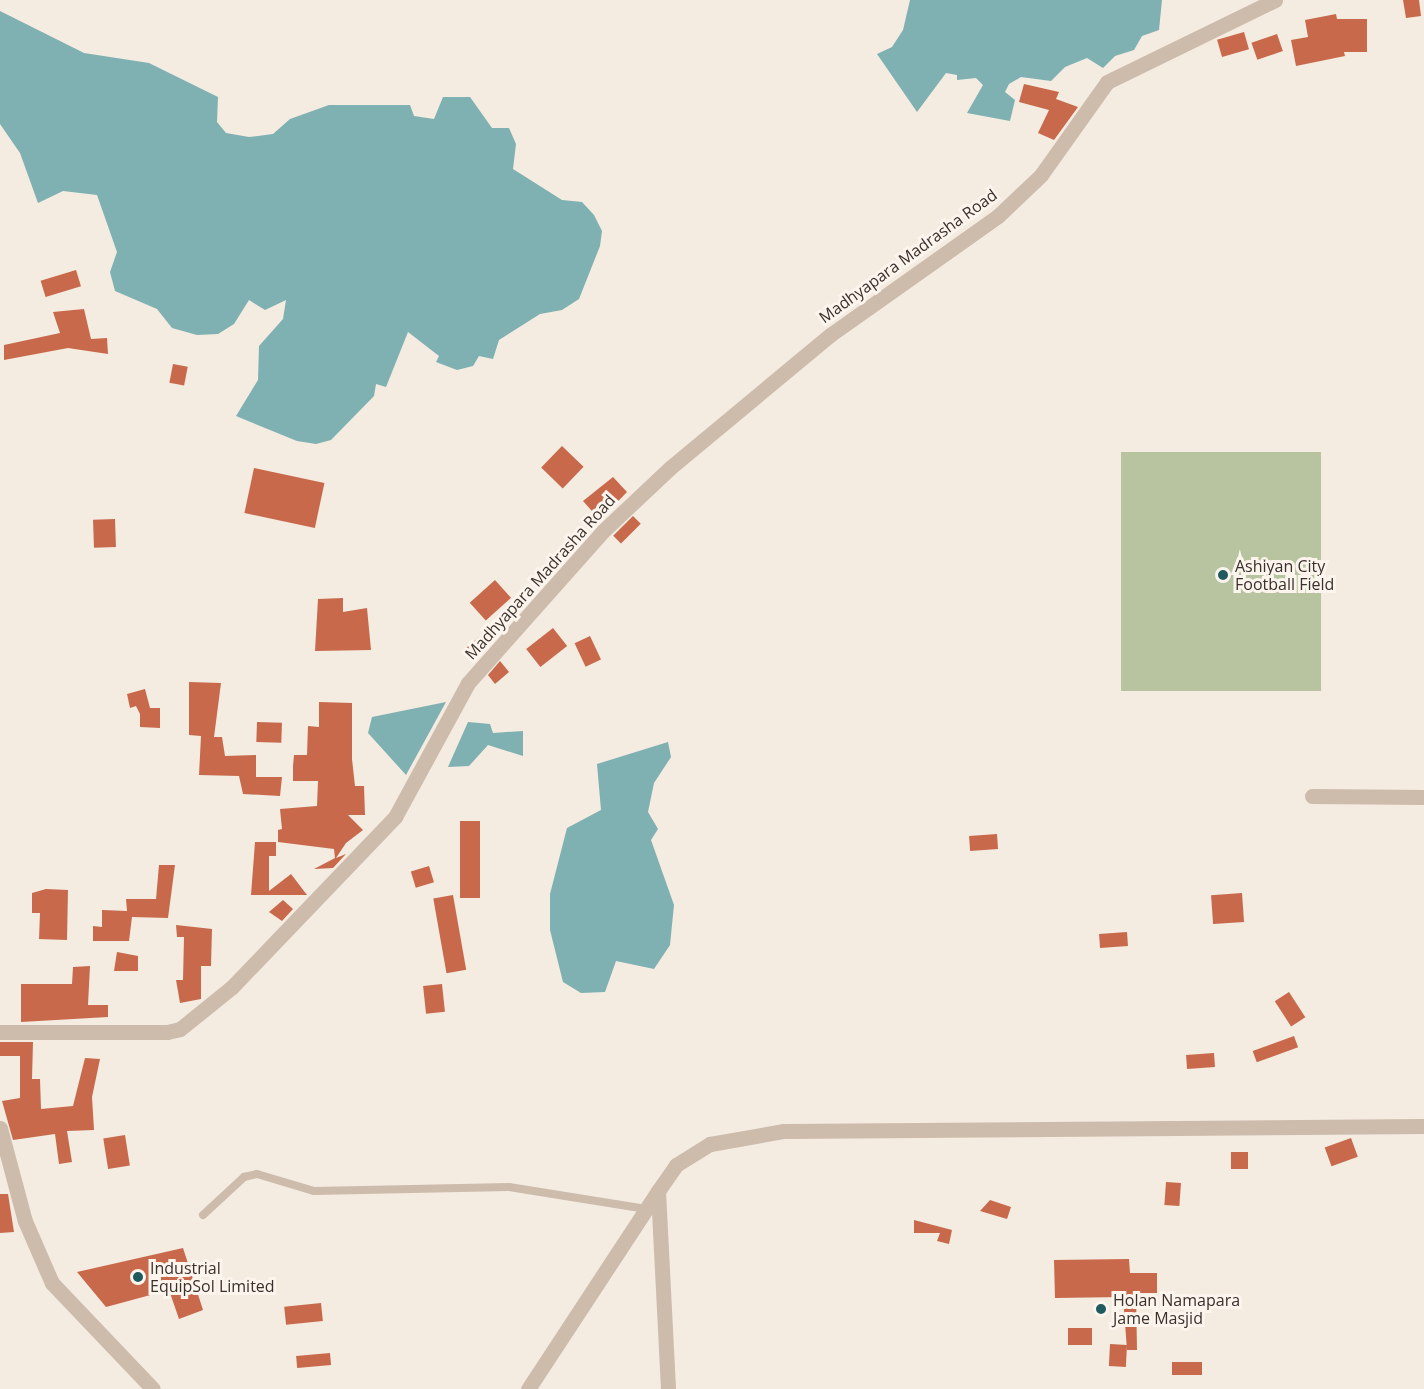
<!DOCTYPE html>
<style>
body{margin:0}
#map{position:relative;width:1424px;height:1389px;overflow:hidden;background:#f4ebe1;font-family:"Open Sans",sans-serif}
div>[style]{position:absolute}
.green>*{inset:0;background:#b8c4a0;transform-origin:0 0}
.water>*{inset:0;background:#7fb0b2}
.building>*{inset:0;background:#c8694b;transform-origin:0 0}
.lane>*{height:8px;margin:-4px;padding:0 4px;transform-origin:4px;border-radius:4px;background:#cdbbac}
.street>*{height:15px;margin:-7.5px;padding:0 7.5px;transform-origin:7.5px;border-radius:7.5px;background:#cdbbac}
.dots>*{width:16px;height:16px;translate:-50% -50%;box-sizing:border-box;border:3px solid #fbf5ee;border-radius:50%}
span{translate:-50% -50%;white-space:nowrap;text-align:center;line-height:1.15;-webkit-text-stroke:6px #fbf5ee;paint-order:stroke}
.street-label{font-size:16px;color:#3b302b}
.poi-label{font-size:16px;color:#3b302b}
.left{translate:0 -50%;text-align:left}
</style>
<div id="map">
<div class="green">
<i style="left:1321px;top:452px;width:239px;height:200px;rotate:90deg"></i>
</div>
<div class="water">
<i style="clip-path:polygon(910px 0,1162px 0,1159px 30px,1142px 36px,1134px 50px,1115px 56px,1103px 68px,1087px 58px,1065px 67px,1051px 81px,1021px 77px,1009px 84px,1005px 92px,1015px 100px,1010px 121px,967px 113px,983px 85px,976px 78px,957px 80px,957px 75px,946px 73px,917px 112px,877px 54px,892px 47px,903px 30px)"></i>
<i style="clip-path:polygon(0 11px,84px 53px,149px 63px,218px 97px,217px 122px,226px 133px,249px 137px,273px 134px,290px 119px,329px 105px,410px 105px,414px 116px,434px 119px,443px 97px,470px 97px,492px 128px,509px 128px,516px 144px,513px 169px,562px 200px,582px 202px,594px 215px,602px 231px,600px 246px,579px 299px,562px 310px,540px 314px,499px 340px,493px 359px,479px 356px,473px 366px,457px 370px,436px 362px,439px 356px,408px 332px,386px 387px,376px 384px,374px 396px,331px 440px,316px 444px,297px 441px,236px 416px,258px 380px,259px 346px,283px 319px,286px 300px,265px 310px,249px 300px,234px 324px,218px 334px,197px 335px,172px 328px,157px 309px,115px 291px,110px 272px,117px 252px,97px 195px,63px 191px,38px 203px,20px 153px,0 124px)"></i>
<i style="clip-path:polygon(446px 702px,406px 775px,368px 733px,372px 717px)"></i>
<i style="clip-path:polygon(468px 722px,490px 724px,493px 733px,523px 731px,523px 756px,488px 745px,469px 766px,448px 767px)"></i>
<i style="clip-path:polygon(668px 742px,671px 757px,654px 783px,648px 812px,658px 829px,651px 840px,674px 905px,670px 945px,654px 969px,616px 961px,605px 992px,581px 993px,563px 982px,550px 930px,550px 894px,567px 828px,601px 810px,597px 764px)"></i>
</div>
<div class="building">
<i style="clip-path:polygon(1403px 0,1419px 0,1421px 16px,1406px 18px)"></i>
<i style="clip-path:polygon(1336px 14px,1337px 19px,1367px 19px,1367px 52px,1344px 52px,1345px 56px,1296px 66px,1291px 40px,1308px 37px,1305px 20px)"></i>
<i style="left:1244px;top:32px;width:18px;height:28px;rotate:74deg"></i>
<i style="left:1277px;top:34px;width:18px;height:27px;rotate:71deg"></i>
<i style="clip-path:polygon(1024px 84px,1059px 92px,1056px 99px,1078px 107px,1054px 140px,1038px 133px,1049px 110px,1019px 102px)"></i>
<i style="left:76px;top:270px;width:17px;height:37px;rotate:73deg"></i>
<i style="clip-path:polygon(84px 309px,91px 339px,107px 338px,108px 354px,68px 348px,4px 360px,4px 345px,60px 333px,53px 312px)"></i>
<i style="left:173px;top:364px;width:15px;height:19px;rotate:11deg"></i>
<i style="left:562px;top:446px;width:30px;height:30px;rotate:44deg"></i>
<i style="left:254px;top:468px;width:72px;height:46px;rotate:12deg"></i>
<i style="clip-path:polygon(613px 477px,627px 492px,600px 520px,583px 501px)"></i>
<i style="left:633px;top:516px;width:11px;height:28px;rotate:45deg"></i>
<i style="left:115px;top:519px;width:28px;height:22px;rotate:88deg"></i>
<i style="left:495px;top:580px;width:24px;height:34px;rotate:48deg"></i>
<i style="clip-path:polygon(343px 598px,343px 612px,367px 608px,371px 650px,315px 651px,318px 599px)"></i>
<i style="left:553px;top:628px;width:23px;height:34px;rotate:52deg"></i>
<i style="left:590px;top:636px;width:26px;height:17px;rotate:65deg"></i>
<i style="clip-path:polygon(479px 637px,487px 647px,477px 658px,465px 649px)"></i>
<i style="clip-path:polygon(500px 661px,509px 672px,495px 684px,488px 675px)"></i>
<i style="clip-path:polygon(189px 682px,221px 683px,214px 737px,222px 737px,225px 756px,256px 755px,256px 777px,282px 777px,280px 796px,243px 794px,239px 776px,199px 775px,201px 736px,189px 735px)"></i>
<i style="clip-path:polygon(145px 689px,150px 708px,160px 708px,160px 728px,140px 727px,140px 714px,136px 706px,130px 708px,127px 694px)"></i>
<i style="clip-path:polygon(319px 702px,352px 703px,352px 759px,355px 786px,364px 786px,365px 815px,348px 815px,363px 830px,346px 843px,336px 858px,346px 854px,333px 868px,314px 869px,335px 858px,334px 849px,278px 842px,278px 830px,282px 829px,280px 809px,317px 806px,318px 781px,293px 781px,293px 766px,294px 755px,307px 755px,308px 726px,319px 727px)"></i>
<i style="left:257px;top:722px;width:25px;height:20px;rotate:2deg"></i>
<i style="left:480px;top:821px;width:77px;height:20px;rotate:90deg"></i>
<i style="left:997px;top:834px;width:15px;height:28px;rotate:86deg"></i>
<i style="clip-path:polygon(255px 842px,276px 842px,276px 856px,269px 856px,269px 891px,291px 874px,307px 895px,251px 895px)"></i>
<i style="clip-path:polygon(159px 865px,175px 865px,168px 918px,132px 917px,129px 941px,93px 941px,93px 926px,102px 927px,102px 910px,127px 911px,126px 899px,156px 899px)"></i>
<i style="left:429px;top:866px;width:17px;height:19px;rotate:73deg"></i>
<i style="clip-path:polygon(46px 889px,68px 890px,67px 940px,39px 939px,40px 913px,32px 913px,32px 893px)"></i>
<i style="left:1242px;top:893px;width:29px;height:31px;rotate:86deg"></i>
<i style="left:453px;top:895px;width:76px;height:20px;rotate:80deg"></i>
<i style="clip-path:polygon(283px 900px,293px 909px,282px 921px,269px 912px)"></i>
<i style="clip-path:polygon(176px 925px,212px 929px,211px 966px,201px 966px,201px 999px,180px 1003px,176px 980px,183px 980px,184px 937px,177px 937px)"></i>
<i style="left:1127px;top:932px;width:14px;height:28px;rotate:86deg"></i>
<i style="clip-path:polygon(117px 952px,138px 956px,138px 971px,114px 971px)"></i>
<i style="clip-path:polygon(90px 966px,88px 1005px,108px 1005px,108px 1017px,21px 1022px,21px 984px,72px 984px,73px 967px)"></i>
<i style="left:442px;top:984px;width:28px;height:19px;rotate:84deg"></i>
<i style="left:1289px;top:992px;width:30px;height:17px;rotate:57deg"></i>
<i style="left:1294px;top:1036px;width:12px;height:44px;rotate:70deg"></i>
<i style="clip-path:polygon(0 1042px,33px 1042px,32px 1079px,40px 1079px,41px 1109px,73px 1106px,85px 1058px,100px 1059px,92px 1097px,94px 1130px,67px 1131px,72px 1162px,59px 1164px,55px 1134px,13px 1140px,2px 1101px,20px 1098px,20px 1056px,0 1056px)"></i>
<i style="left:1214px;top:1053px;width:14px;height:28px;rotate:86deg"></i>
<i style="left:125px;top:1135px;width:31px;height:22px;rotate:81deg"></i>
<i style="left:1351px;top:1138px;width:20px;height:28px;rotate:70deg"></i>
<i style="left:1231px;top:1152px;width:17px;height:17px"></i>
<i style="left:1166px;top:1182px;width:15px;height:23px;rotate:4deg"></i>
<i style="clip-path:polygon(0 1194px,8px 1194px,14px 1232px,0 1233px)"></i>
<i style="clip-path:polygon(990px 1200px,1011px 1207px,1007px 1219px,980px 1211px)"></i>
<i style="clip-path:polygon(914px 1220px,952px 1230px,949px 1244px,937px 1241px,940px 1233px,914px 1233px)"></i>
<i style="clip-path:polygon(183px 1248px,203px 1310px,179px 1319px,169px 1290px,106px 1307px,77px 1272px)"></i>
<i style="clip-path:polygon(1129px 1259px,1130px 1273px,1157px 1273px,1157px 1293px,1136px 1293px,1137px 1350px,1127px 1350px,1123px 1297px,1055px 1298px,1054px 1260px)"></i>
<i style="left:321px;top:1303px;width:18px;height:37px;rotate:84deg"></i>
<i style="left:1068px;top:1328px;width:24px;height:17px"></i>
<i style="left:1127px;top:1345px;width:22px;height:17px;rotate:93deg"></i>
<i style="left:330px;top:1353px;width:12px;height:34px;rotate:85deg"></i>
<i style="left:1172px;top:1362px;width:30px;height:13px"></i>
</div>
<div class="lane">
<i style="left:203px;top:1215px;width:56px;rotate:-42.8deg"></i>
<i style="left:244px;top:1177px;width:13px;rotate:-13deg"></i>
<i style="left:257px;top:1174px;width:59px;rotate:16.6deg"></i>
<i style="left:314px;top:1191px;width:195px;rotate:-1.2deg"></i>
<i style="left:509px;top:1187px;width:139px;rotate:9.1deg"></i>
</div>
<div class="street">
<i style="left:1312px;top:796px;width:112px;rotate:0.5deg"></i>
<i style="left:0;top:1032px;width:167px"></i>
<i style="left:167px;top:1032px;width:13px;rotate:-13deg"></i>
<i style="left:180px;top:1029px;width:67px;rotate:-38.9deg"></i>
<i style="left:232px;top:987px;width:236px;rotate:-46.2deg"></i>
<i style="left:395px;top:817px;width:153px;rotate:-61.4deg"></i>
<i style="left:468px;top:683px;width:203px;rotate:-48.4deg"></i>
<i style="left:603px;top:531px;width:93px;rotate:-43.3deg"></i>
<i style="left:671px;top:467px;width:207px;rotate:-39.7deg"></i>
<i style="left:830px;top:335px;width:206px;rotate:-35.3deg"></i>
<i style="left:998px;top:216px;width:59px;rotate:-43.6deg"></i>
<i style="left:1041px;top:175px;width:114px;rotate:-54.6deg"></i>
<i style="left:1107px;top:82px;width:187px;rotate:-26deg"></i>
<i style="left:0;top:1128px;width:96px;rotate:75deg"></i>
<i style="left:25px;top:1221px;width:68px;rotate:66.5deg"></i>
<i style="left:52px;top:1283px;width:146px;rotate:46.4deg"></i>
<i style="left:658px;top:1191px;width:32px;rotate:-55deg"></i>
<i style="left:676px;top:1165px;width:40px;rotate:-32deg"></i>
<i style="left:710px;top:1144px;width:75px;rotate:-10deg"></i>
<i style="left:784px;top:1131px;width:640px;rotate:-0.45deg"></i>
<i style="left:528px;top:1389px;width:237px;rotate:-56.7deg"></i>
<i style="left:658px;top:1191px;width:198px;rotate:87.1deg"></i>
</div>
<div class="dots">
<i style="left:1223px;top:575px;background:#1f5a5e"></i>
<i style="left:138px;top:1277px;background:#1f5a5e"></i>
<i style="left:1101px;top:1309px;background:#1f5a5e"></i>
</div>
<div class="street-label">
<span style="left:908px;top:256px;rotate:-36deg">Madhyapara Madrasha Road</span>
<span style="left:540px;top:577px;rotate:-48deg">Madhyapara Madrasha Road</span>
</div>
<div class="poi-label">
<span class="left" style="left:1235px;top:575px">Ashiyan City<br>Football Field</span>
<span class="left" style="left:150px;top:1277px">Industrial<br>EquipSol Limited</span>
<span class="left" style="left:1113px;top:1309px">Holan Namapara<br>Jame Masjid</span>
</div>
</div>
